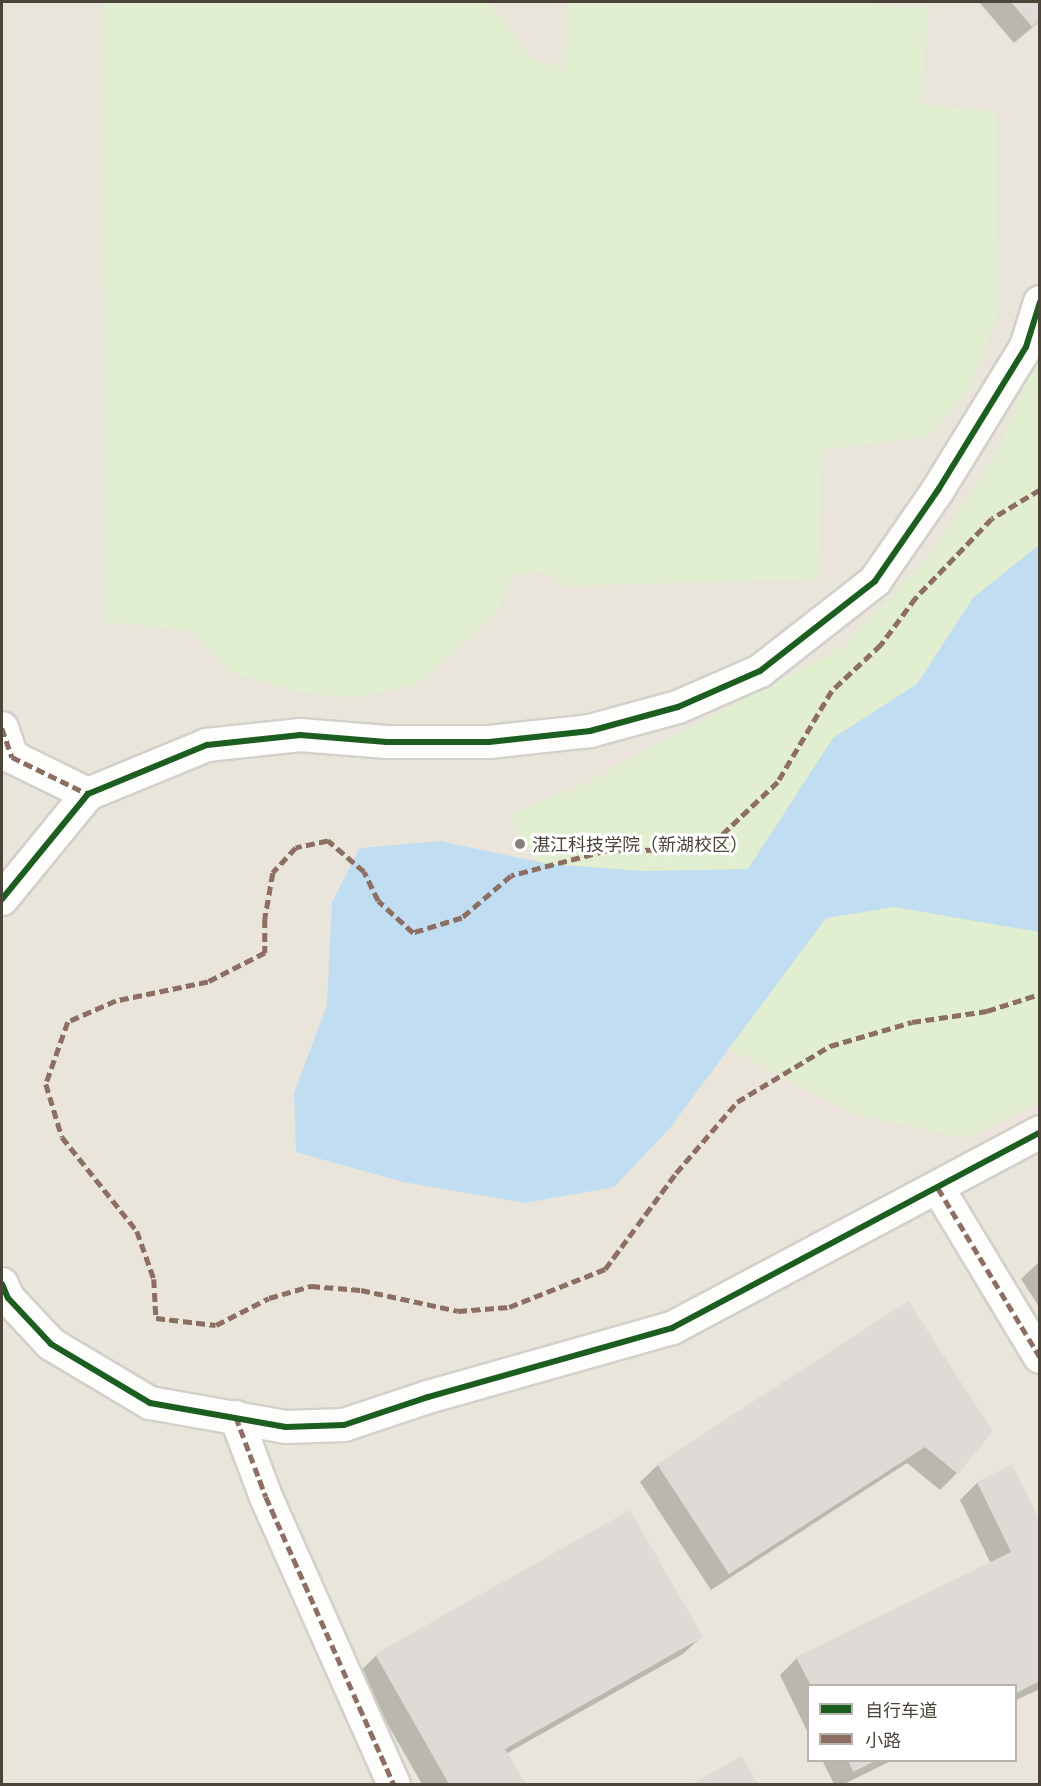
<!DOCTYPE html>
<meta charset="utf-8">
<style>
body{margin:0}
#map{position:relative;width:1041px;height:1786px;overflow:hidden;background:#f4f2ee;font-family:"Noto Sans","Noto Sans SC",sans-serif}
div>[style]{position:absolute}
.education>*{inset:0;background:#eae5da}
.green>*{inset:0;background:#e1eecf}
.water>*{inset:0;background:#c0ddf1}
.shadow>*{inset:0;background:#0003}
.building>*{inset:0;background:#dedbd6}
.roads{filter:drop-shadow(2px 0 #d2d0cb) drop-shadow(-2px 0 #d2d0cb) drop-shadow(0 2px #d2d0cb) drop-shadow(0 -2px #d2d0cb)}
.minor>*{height:32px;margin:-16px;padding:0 16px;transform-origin:16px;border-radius:16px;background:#fdfdfc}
.quiet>*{height:4.5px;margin-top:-2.25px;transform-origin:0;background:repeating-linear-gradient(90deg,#8d6e63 0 9px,transparent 0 13.5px)}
.cycleway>*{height:6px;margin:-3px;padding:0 3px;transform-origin:3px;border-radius:3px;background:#1b5e20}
.dots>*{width:16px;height:16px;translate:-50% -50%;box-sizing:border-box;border:3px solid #fff;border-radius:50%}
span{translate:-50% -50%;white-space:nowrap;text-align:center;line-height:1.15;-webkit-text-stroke:6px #fff;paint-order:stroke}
.poi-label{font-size:18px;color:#4b4439}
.left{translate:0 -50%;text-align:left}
.frame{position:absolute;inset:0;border:3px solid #4b4439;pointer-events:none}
.legend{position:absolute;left:807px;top:1684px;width:210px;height:78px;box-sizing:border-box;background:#fff;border:2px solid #b7b4b0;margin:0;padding:8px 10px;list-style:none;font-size:18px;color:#4b4439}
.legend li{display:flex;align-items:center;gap:12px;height:30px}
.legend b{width:30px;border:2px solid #b7b4b0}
</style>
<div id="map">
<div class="education">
<i style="clip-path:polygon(evenodd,2px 2px,1039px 2px,1039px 1784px,2px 1784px,2px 2px,808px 1686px,1016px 1686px,1016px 1760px,808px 1760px,808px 1686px)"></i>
</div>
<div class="green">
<i style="clip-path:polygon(104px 2px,488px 2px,531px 58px,565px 69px,569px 2px,868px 2px,869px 6px,929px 7px,920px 104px,996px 112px,998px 313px,971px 386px,929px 436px,822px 450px,818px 579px,567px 586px,544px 572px,512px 575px,498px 611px,417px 684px,352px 698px,296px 691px,232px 673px,193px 631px,106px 622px)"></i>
<i style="clip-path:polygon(1039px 348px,1039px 1102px,965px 1138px,859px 1115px,612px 990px,509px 815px,580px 786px,844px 646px,931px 554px,999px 450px)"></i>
</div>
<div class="water">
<i style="clip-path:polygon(1039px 545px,1039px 932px,894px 907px,826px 918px,670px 1128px,614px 1187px,525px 1203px,403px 1182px,296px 1152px,294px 1093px,327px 1005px,332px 902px,360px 848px,440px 841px,548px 864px,644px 871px,748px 869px,833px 738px,917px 684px,973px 598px)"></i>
</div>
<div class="shadow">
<i style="clip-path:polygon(979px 2px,1040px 2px,1040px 21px,1014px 43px)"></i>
<i style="clip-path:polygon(1040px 1261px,1040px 1308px,1021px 1279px)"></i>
<i style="clip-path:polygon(908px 1303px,957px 1473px,940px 1490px,907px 1463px,711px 1590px,640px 1482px,658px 1465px)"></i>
<i style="clip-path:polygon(1011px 1466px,1040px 1524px,1040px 1689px,1016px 1700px,1016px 1686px,808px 1686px,808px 1733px,780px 1675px,797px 1658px,991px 1564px,960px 1500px,977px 1483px)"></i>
<i style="clip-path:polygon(629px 1512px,701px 1637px,683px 1654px,506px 1754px,524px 1784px,422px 1784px,358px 1673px,376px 1656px)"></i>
<i style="clip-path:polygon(742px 1758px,756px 1784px,695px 1784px)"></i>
<i style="clip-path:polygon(822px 1760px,893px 1760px,844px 1784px,834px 1784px)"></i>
</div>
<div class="building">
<i style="clip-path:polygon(1011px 2px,1040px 2px,1040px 20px,1032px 27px)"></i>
<i style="clip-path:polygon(908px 1301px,993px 1431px,958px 1474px,925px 1447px,729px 1574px,657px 1464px)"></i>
<i style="clip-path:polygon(1012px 1464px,1040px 1521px,1040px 1681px,1016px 1693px,1016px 1686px,811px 1686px,796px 1657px,1011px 1552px,977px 1482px)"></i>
<i style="clip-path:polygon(630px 1510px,703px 1637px,505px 1749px,526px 1784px,449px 1784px,375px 1654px)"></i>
<i style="clip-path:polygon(742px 1756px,758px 1784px,692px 1784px)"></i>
<i style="clip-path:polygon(848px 1760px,877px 1760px,853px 1772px)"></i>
</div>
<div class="roads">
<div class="minor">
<i style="left:2px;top:728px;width:31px;rotate:71deg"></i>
<i style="left:12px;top:757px;width:85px;rotate:26deg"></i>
<i style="left:2px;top:899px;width:136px;rotate:-50.7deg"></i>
<i style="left:88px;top:794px;width:129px;rotate:-22.4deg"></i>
<i style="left:207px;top:745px;width:94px;rotate:-6.1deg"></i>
<i style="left:300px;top:735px;width:87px;rotate:4.6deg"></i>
<i style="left:387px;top:742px;width:102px"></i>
<i style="left:489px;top:742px;width:102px;rotate:-6.2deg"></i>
<i style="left:590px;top:731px;width:91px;rotate:-15.3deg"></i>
<i style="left:678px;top:707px;width:90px;rotate:-23.7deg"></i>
<i style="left:760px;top:671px;width:146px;rotate:-38deg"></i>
<i style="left:875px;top:581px;width:111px;rotate:-55.3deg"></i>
<i style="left:938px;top:490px;width:168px;rotate:-58.4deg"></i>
<i style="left:1026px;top:347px;width:47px;rotate:-72.7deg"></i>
<i style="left:938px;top:1188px;width:197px;rotate:58.9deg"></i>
<i style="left:2px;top:1284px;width:15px;rotate:67deg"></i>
<i style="left:8px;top:1298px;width:63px;rotate:46.9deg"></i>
<i style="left:51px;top:1344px;width:115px;rotate:30.8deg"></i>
<i style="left:150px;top:1403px;width:138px;rotate:10deg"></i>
<i style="left:286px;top:1427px;width:58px;rotate:-2deg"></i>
<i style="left:344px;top:1425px;width:89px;rotate:-18.4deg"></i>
<i style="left:428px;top:1397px;width:254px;rotate:-15.8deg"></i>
<i style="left:672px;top:1328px;width:417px;rotate:-28deg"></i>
<i style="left:236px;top:1417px;width:85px;rotate:69.4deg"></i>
<i style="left:266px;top:1497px;width:314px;rotate:66deg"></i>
</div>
</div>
<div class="quiet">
<i style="left:1040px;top:490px;width:56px;rotate:148.9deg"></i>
<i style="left:992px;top:519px;width:110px;rotate:133.9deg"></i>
<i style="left:916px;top:598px;width:59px;rotate:126.7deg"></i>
<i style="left:881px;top:645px;width:67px;rotate:136.8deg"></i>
<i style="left:832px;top:691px;width:106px;rotate:120.7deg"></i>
<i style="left:778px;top:782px;width:81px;rotate:136.5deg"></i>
<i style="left:719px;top:838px;width:52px;rotate:166.8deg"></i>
<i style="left:668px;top:850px;width:62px;rotate:179.1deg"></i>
<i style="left:606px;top:851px;width:98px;rotate:165.3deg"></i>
<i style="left:511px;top:876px;width:65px;rotate:139.4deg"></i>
<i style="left:462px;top:918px;width:51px;rotate:163deg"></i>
<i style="left:413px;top:933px;width:47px;rotate:-137.6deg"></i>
<i style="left:378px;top:901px;width:32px;rotate:-116deg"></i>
<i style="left:364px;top:872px;width:48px;rotate:-139.3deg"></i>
<i style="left:328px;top:841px;width:33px;rotate:168deg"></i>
<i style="left:296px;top:848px;width:34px;rotate:133deg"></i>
<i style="left:273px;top:873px;width:47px;rotate:99.9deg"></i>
<i style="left:265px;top:919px;width:34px;rotate:90deg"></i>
<i style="left:265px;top:953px;width:64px;rotate:153deg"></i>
<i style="left:208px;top:982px;width:94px;rotate:168.3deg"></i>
<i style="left:116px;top:1001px;width:52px;rotate:156.4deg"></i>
<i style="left:68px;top:1022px;width:66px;rotate:109.5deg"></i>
<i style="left:46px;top:1084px;width:55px;rotate:73.2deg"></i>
<i style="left:62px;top:1137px;width:120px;rotate:51.4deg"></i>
<i style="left:137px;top:1231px;width:51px;rotate:70.5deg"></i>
<i style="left:154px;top:1279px;width:39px;rotate:87deg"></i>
<i style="left:156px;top:1318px;width:60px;rotate:6.7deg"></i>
<i style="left:216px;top:1325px;width:59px;rotate:-27deg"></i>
<i style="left:269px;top:1298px;width:44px;rotate:-15.9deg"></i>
<i style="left:311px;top:1286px;width:50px;rotate:4.6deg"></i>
<i style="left:361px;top:1290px;width:99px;rotate:12.2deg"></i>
<i style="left:458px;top:1311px;width:51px;rotate:-4.5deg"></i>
<i style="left:509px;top:1307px;width:103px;rotate:-21.6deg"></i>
<i style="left:605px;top:1269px;width:119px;rotate:-53.5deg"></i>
<i style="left:676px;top:1173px;width:94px;rotate:-49.3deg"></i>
<i style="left:737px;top:1102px;width:109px;rotate:-31.1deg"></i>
<i style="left:830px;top:1046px;width:85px;rotate:-16.3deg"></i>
<i style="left:912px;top:1022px;width:76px;rotate:-8.3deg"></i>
<i style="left:987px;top:1011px;width:56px;rotate:-17.8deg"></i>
<i style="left:2px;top:728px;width:31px;rotate:71deg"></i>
<i style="left:12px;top:757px;width:85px;rotate:26deg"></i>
<i style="left:938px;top:1188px;width:197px;rotate:58.9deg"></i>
<i style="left:236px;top:1417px;width:85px;rotate:69.4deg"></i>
<i style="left:266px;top:1497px;width:314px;rotate:66deg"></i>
</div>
<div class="cycleway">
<i style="left:2px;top:899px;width:136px;rotate:-50.7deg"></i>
<i style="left:88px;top:794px;width:129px;rotate:-22.4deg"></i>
<i style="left:207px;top:745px;width:94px;rotate:-6.1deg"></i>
<i style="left:300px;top:735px;width:87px;rotate:4.6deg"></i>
<i style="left:387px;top:742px;width:102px"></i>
<i style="left:489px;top:742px;width:102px;rotate:-6.2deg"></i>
<i style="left:590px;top:731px;width:91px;rotate:-15.3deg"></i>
<i style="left:678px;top:707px;width:90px;rotate:-23.7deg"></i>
<i style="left:760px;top:671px;width:146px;rotate:-38deg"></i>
<i style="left:875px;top:581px;width:111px;rotate:-55.3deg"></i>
<i style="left:938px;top:490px;width:168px;rotate:-58.4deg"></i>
<i style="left:1026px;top:347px;width:47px;rotate:-72.7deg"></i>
<i style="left:2px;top:1284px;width:15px;rotate:67deg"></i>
<i style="left:8px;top:1298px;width:63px;rotate:46.9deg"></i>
<i style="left:51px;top:1344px;width:115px;rotate:30.8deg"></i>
<i style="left:150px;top:1403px;width:138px;rotate:10deg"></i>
<i style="left:286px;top:1427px;width:58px;rotate:-2deg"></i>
<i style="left:344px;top:1425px;width:89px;rotate:-18.4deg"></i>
<i style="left:428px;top:1397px;width:254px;rotate:-15.8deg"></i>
<i style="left:672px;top:1328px;width:417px;rotate:-28deg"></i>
</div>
<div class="dots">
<i style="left:520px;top:844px;background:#868178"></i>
</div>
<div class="poi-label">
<span class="left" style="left:532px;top:844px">湛江科技学院（新湖校区）</span>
</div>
<div class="frame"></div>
<ul class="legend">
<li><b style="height:8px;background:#1b5e20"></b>自行车道</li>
<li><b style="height:8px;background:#8d6e63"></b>小路</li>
</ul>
</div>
